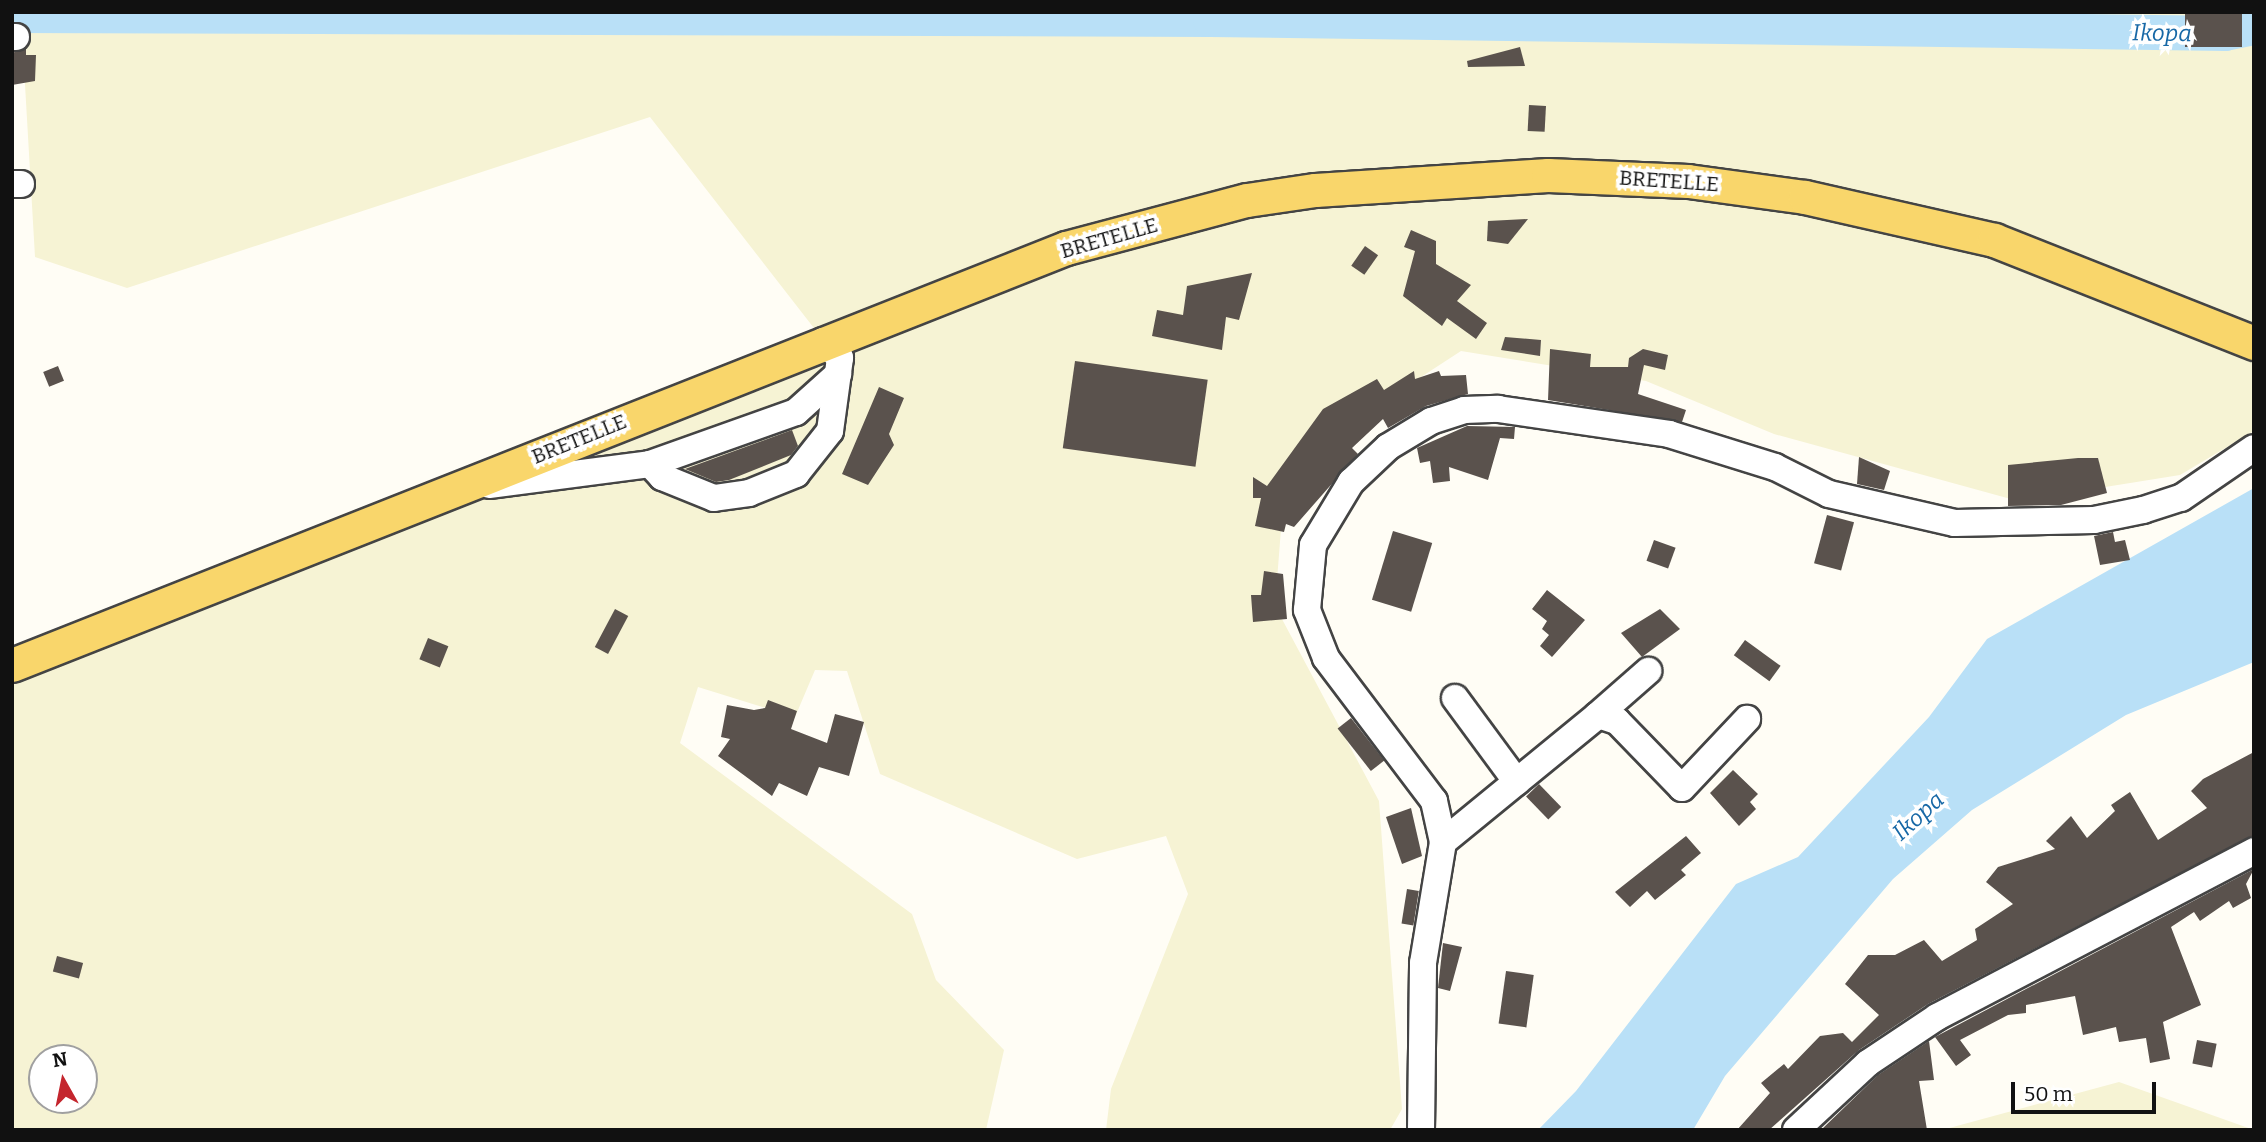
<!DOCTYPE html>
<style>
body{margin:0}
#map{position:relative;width:2266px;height:1142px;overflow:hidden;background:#fffdf5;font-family:Bitter,serif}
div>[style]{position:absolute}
.farmland>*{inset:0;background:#f6f3d4}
.water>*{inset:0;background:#b9e0f7}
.river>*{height:35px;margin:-17.5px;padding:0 17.5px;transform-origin:17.5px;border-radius:17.5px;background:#b9e0f7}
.building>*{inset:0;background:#5a524d;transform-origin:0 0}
.roads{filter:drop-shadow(2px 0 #444) drop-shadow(-2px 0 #444) drop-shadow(0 2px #444) drop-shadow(0 -2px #444)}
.minor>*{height:26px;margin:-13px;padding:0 13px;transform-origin:13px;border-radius:13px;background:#fff}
.major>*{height:33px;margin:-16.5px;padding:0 16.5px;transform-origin:16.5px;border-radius:16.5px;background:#f9d66b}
span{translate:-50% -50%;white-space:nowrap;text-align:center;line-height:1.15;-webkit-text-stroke:7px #fff;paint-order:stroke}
.street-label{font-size:21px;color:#111}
.water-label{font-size:23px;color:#1768a6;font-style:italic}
.frame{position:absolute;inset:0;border:14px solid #111;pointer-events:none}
.north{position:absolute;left:28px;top:1044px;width:70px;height:70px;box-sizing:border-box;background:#fff;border:2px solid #a0a0a0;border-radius:50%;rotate:351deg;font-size:19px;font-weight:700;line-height:28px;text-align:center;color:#111}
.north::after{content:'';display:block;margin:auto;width:24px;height:32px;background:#c4262e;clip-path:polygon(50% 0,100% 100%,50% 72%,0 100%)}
.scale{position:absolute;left:2011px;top:1082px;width:145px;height:32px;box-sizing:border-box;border:4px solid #111;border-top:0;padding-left:9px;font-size:21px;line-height:24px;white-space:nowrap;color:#111;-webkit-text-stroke:5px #fff;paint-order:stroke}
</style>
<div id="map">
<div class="farmland">
<i style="clip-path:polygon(evenodd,784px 12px,2254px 12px,2254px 431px,2180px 475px,2018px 501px,1774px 434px,1646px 381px,1461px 351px,1286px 465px,1275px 606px,1379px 801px,1402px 1109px,1390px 1130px,1106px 1130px,1111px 1089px,1188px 894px,1166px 836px,1077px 859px,880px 774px,847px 671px,815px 670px,795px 717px,698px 687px,680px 743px,912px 914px,936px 980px,1004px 1050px,986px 1130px,12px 1130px,12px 661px,817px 332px,650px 117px,127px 288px,35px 257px,22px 33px,784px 12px,42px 1058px,84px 1058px,84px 1100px,42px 1100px,42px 1058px)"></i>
<i style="clip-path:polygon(2119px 1082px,2254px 1130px,1942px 1130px)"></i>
</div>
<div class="water">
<i style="clip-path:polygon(2254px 488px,2254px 662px,2126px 715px,1972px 810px,1893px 879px,1725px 1076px,1693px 1130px,1538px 1130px,1576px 1091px,1736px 884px,1798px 857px,1929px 717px,1987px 639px)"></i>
</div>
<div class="river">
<i style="left:12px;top:15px;width:1198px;rotate:0.19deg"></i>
<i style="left:1210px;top:19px;width:1015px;rotate:0.79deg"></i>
<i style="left:2225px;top:33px;width:30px;rotate:-12deg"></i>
</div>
<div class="building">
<i style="left:2185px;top:12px;width:57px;height:35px"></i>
<i style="clip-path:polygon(1520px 47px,1525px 66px,1468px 67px,1467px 61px)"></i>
<i style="clip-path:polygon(26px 48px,26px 55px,36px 55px,35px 81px,12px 85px,12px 53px)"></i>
<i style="left:1529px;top:105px;width:17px;height:26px;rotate:3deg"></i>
<i style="clip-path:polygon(1528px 219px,1508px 244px,1487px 241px,1488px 221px)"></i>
<i style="clip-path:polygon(1411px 230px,1436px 241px,1436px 264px,1471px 285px,1457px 301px,1487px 323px,1476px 339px,1447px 318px,1442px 326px,1403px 296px,1415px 251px,1404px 247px)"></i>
<i style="left:1365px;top:246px;width:16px;height:24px;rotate:35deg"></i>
<i style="clip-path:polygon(1252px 273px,1239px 320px,1226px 317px,1222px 350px,1152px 336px,1157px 310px,1183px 315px,1187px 286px)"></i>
<i style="clip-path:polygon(1505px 337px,1541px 340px,1540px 356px,1501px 350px)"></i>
<i style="clip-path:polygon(1550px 349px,1591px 354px,1590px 367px,1628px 367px,1629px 358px,1643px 349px,1668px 355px,1665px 370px,1644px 365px,1638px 394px,1686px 410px,1682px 422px,1548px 400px)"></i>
<i style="left:1075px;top:361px;width:134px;height:88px;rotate:8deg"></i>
<i style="left:58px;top:366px;width:16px;height:16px;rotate:68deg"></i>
<i style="clip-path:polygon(1414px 371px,1415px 379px,1439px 371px,1441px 376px,1466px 375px,1468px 394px,1426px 406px,1388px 428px,1383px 419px,1352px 448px,1358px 454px,1294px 527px,1286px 524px,1284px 532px,1255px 526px,1261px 498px,1253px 498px,1253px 477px,1267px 486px,1323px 409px,1377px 379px,1384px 390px)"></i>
<i style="clip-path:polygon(879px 387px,904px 398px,889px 434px,894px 445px,868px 485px,842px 474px)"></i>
<i style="clip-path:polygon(1467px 426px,1515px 427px,1514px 439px,1500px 438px,1488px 480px,1449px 467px,1450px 481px,1433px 483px,1430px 461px,1420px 463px,1417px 448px)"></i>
<i style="clip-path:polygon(792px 430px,798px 446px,791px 455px,729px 480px,716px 482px,685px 469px)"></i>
<i style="clip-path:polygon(1859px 457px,1890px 471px,1884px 490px,1857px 484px)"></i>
<i style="clip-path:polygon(2078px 458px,2098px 458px,2107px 493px,2061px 505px,2008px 506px,2008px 465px)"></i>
<i style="left:1827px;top:515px;width:28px;height:50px;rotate:15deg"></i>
<i style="left:1393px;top:531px;width:41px;height:72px;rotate:17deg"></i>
<i style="clip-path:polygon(2113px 532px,2115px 542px,2125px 540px,2130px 560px,2100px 565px,2094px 536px)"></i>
<i style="left:1654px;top:540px;width:23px;height:22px;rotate:20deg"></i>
<i style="clip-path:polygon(1264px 571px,1283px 574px,1287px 619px,1253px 622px,1251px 595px,1261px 595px)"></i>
<i style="clip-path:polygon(1547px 590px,1585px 620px,1552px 657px,1540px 646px,1549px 635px,1542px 629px,1547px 621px,1532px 609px)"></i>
<i style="left:615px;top:609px;width:15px;height:43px;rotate:28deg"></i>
<i style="clip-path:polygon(1660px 609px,1680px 629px,1642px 657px,1621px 633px)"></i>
<i style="left:428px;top:638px;width:22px;height:23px;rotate:22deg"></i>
<i style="left:1745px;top:640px;width:44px;height:19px;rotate:36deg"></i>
<i style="clip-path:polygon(768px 700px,797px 711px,791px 729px,827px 743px,835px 714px,864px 722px,849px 776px,819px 767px,807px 796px,779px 783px,772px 796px,718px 756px,730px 739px,721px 737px,727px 705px,754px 710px,765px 708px)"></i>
<i style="left:1351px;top:718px;width:54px;height:17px;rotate:52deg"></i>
<i style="clip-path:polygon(2254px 752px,2254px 835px,1928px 1004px,1859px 1050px,1769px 1130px,1737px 1130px,1770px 1093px,1761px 1083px,1784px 1064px,1788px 1069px,1820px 1036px,1843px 1033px,1852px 1042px,1879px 1015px,1845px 984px,1868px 955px,1895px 955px,1924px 940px,1942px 961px,1977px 940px,1975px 929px,2013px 904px,1986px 882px,1998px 867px,2055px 849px,2046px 841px,2071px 816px,2087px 838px,2115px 811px,2111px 805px,2130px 792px,2158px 840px,2207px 808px,2191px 791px,2203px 779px)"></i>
<i style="clip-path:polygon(1733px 770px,1758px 794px,1750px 802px,1756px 809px,1739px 826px,1710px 793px)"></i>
<i style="left:1539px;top:784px;width:32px;height:18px;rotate:46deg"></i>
<i style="clip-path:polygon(1411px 808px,1422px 856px,1402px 864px,1386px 817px)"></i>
<i style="clip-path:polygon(1686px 836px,1701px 853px,1681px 870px,1686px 875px,1655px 900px,1647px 891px,1630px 907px,1615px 892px)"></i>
<i style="clip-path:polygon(2254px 869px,2246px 884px,2251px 898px,2233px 908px,2229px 901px,2200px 921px,2194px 912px,2171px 927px,2201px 1005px,2163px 1022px,2170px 1059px,2150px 1063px,2146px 1038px,2119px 1042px,2116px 1027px,2083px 1035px,2075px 996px,2026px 1005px,2026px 1013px,2008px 1015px,1960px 1040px,1971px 1055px,1956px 1066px,1935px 1037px)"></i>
<i style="left:1407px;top:889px;width:12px;height:35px;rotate:9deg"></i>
<i style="clip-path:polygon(1443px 943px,1462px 947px,1450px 991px,1438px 988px)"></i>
<i style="left:57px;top:956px;width:27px;height:16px;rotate:15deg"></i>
<i style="left:1506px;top:971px;width:28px;height:53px;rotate:8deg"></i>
<i style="left:2197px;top:1040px;width:20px;height:24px;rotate:11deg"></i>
<i style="clip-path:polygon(1929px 1041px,1934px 1080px,1919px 1081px,1927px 1130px,1821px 1130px,1878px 1075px)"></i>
</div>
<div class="roads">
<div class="minor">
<i style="left:12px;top:37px;width:4px"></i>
<i style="left:12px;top:184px;width:9px"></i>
<i style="left:650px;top:464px;width:155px;rotate:-19.6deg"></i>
<i style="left:796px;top:412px;width:57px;rotate:-42.1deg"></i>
<i style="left:489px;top:485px;width:162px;rotate:-7.4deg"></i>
<i style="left:650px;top:464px;width:18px;rotate:47deg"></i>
<i style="left:662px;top:477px;width:56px;rotate:22deg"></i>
<i style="left:714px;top:498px;width:35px;rotate:-8deg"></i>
<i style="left:749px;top:493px;width:51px;rotate:-22deg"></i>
<i style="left:796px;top:474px;width:55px;rotate:-51.7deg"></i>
<i style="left:830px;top:431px;width:74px;rotate:-82.2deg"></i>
<i style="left:840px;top:358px;width:24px;rotate:-135deg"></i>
<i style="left:1455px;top:698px;width:104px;rotate:53.6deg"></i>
<i style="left:1598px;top:715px;width:67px;rotate:-41.3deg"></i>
<i style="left:1443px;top:842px;width:200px;rotate:-39.3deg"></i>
<i style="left:1598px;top:715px;width:20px;rotate:18deg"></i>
<i style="left:1617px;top:721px;width:93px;rotate:45.9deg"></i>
<i style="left:1682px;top:788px;width:95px;rotate:-46.7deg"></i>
<i style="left:1421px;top:1130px;width:167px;rotate:-89.3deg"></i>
<i style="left:1423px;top:963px;width:123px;rotate:-80.6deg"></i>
<i style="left:1443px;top:842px;width:42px;rotate:-102.4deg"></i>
<i style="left:1434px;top:801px;width:179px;rotate:-127.1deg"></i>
<i style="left:1326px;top:658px;width:52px;rotate:-111.6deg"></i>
<i style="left:1307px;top:610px;width:65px;rotate:-84.7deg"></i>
<i style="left:1313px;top:545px;width:74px;rotate:-58.9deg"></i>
<i style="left:1351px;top:482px;width:51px;rotate:-43.4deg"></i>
<i style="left:1388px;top:447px;width:50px;rotate:-31.2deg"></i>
<i style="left:1431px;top:421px;width:35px;rotate:-18deg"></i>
<i style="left:1464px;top:410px;width:34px;rotate:-2deg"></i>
<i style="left:1498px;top:409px;width:173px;rotate:8.3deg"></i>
<i style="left:1669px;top:434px;width:111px;rotate:17.3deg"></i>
<i style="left:1775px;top:467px;width:60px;rotate:26.6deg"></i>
<i style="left:1829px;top:494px;width:129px;rotate:13deg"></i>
<i style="left:1955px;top:523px;width:139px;rotate:-1.2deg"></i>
<i style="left:2094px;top:520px;width:50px;rotate:-11.5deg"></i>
<i style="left:2143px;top:510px;width:40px;rotate:-18deg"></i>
<i style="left:2181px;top:498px;width:88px;rotate:-34.4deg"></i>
<i style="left:1796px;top:1130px;width:98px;rotate:-42.9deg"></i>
<i style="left:1868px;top:1063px;width:83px;rotate:-33.7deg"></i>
<i style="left:1937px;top:1017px;width:358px;rotate:-27.6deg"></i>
</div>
<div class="major">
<i style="left:12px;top:665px;width:1133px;rotate:-21.59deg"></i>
<i style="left:1066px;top:248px;width:187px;rotate:-14.9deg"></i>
<i style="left:1247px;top:200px;width:69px;rotate:-8.4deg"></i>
<i style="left:1315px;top:190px;width:233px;rotate:-3.7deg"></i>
<i style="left:1548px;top:175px;width:140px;rotate:2.5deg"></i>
<i style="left:1688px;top:181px;width:118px;rotate:7.8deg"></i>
<i style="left:1805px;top:197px;width:194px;rotate:12.8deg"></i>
<i style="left:1994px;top:240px;width:280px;rotate:21.6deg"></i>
</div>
</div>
<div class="street-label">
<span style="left:1669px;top:181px;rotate:4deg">BRETELLE</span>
<span style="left:1109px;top:238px;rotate:-16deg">BRETELLE</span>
<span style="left:579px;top:439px;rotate:-22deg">BRETELLE</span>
</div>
<div class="water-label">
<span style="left:2162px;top:33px;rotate:1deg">Ikopa</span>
<span style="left:1918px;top:816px;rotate:-42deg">Ikopa</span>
</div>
<div class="frame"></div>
<div class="north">N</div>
<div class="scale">50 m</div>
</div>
